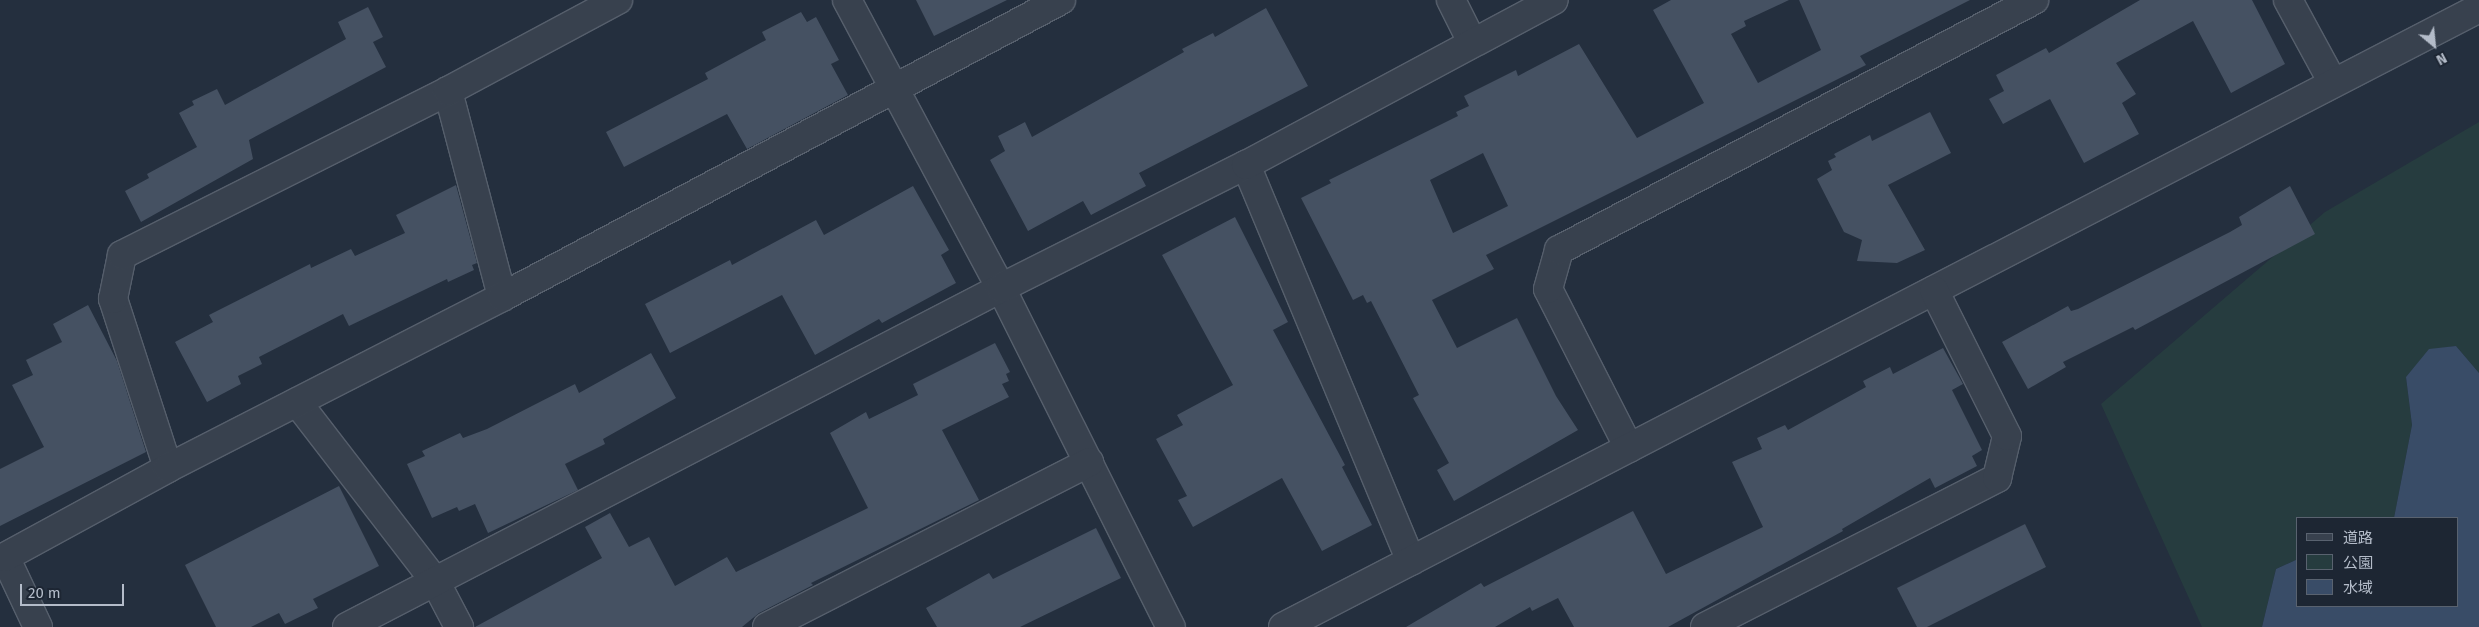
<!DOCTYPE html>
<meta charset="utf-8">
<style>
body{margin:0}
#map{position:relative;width:2479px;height:627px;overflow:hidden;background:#242f3e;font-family:"Fira Sans","Noto Sans JP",sans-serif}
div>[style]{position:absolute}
.green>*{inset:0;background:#263c3f}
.water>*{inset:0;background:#394c67}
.building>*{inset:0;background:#455162}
.roads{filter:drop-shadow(1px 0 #565f6c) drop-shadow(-1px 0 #565f6c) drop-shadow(0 1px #565f6c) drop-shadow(0 -1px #565f6c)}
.street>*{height:28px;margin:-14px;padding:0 14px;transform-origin:14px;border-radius:14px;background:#38414e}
span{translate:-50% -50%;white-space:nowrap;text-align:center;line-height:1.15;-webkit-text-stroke:4.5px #1d2633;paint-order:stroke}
.legend{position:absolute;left:2296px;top:517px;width:162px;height:90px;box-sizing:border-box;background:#1d2633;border:1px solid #59626f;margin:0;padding:6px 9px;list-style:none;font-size:15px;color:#b4bcc9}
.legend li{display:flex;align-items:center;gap:10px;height:25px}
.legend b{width:25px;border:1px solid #59626f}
.north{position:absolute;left:2409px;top:20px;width:50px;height:50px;-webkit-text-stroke:4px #1d2633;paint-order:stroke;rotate:152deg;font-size:14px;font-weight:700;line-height:20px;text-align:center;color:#b4bcc9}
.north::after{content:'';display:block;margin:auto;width:18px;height:22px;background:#b4bcc9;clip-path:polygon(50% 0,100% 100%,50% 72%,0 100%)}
.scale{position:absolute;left:20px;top:584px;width:104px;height:22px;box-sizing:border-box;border:2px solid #b4bcc9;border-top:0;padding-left:6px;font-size:15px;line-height:18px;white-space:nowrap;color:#b4bcc9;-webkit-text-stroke:4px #1d2633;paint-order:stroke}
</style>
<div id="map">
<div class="green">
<i style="clip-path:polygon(2479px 122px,2479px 373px,2456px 346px,2429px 350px,2406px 377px,2412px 425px,2394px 518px,2298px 518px,2298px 559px,2276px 569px,2262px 627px,2202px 627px,2101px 404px,2325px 212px)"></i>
</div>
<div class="water">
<i style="clip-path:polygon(2456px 346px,2479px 373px,2479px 627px,2262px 627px,2276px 569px,2298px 559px,2298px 606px,2458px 606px,2458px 518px,2394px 518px,2412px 425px,2406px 377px,2429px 349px)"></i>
</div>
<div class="building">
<i style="clip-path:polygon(916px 0,1007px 0,934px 36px)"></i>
<i style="clip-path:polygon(evenodd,1671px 0,1789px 0,1744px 21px,1746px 26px,1731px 34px,1758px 83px,1821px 50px,1799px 0,1970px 0,1860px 56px,1866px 65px,1486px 255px,1494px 269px,1432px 300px,1457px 348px,1517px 318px,1556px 396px,1578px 430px,1454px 501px,1437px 470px,1449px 463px,1413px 398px,1419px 395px,1371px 301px,1367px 303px,1363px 295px,1353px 300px,1301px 198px,1331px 183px,1329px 180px,1458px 116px,1456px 112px,1469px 106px,1464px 96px,1516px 70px,1518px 76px,1579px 44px,1637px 138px,1704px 103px,1653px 10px,1671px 0,1483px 153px,1508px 206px,1453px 233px,1430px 180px,1483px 153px)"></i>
<i style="clip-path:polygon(2140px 0,2252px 0,2285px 64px,2231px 93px,2193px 21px,2116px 63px,2136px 94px,2122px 103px,2139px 134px,2084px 163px,2050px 99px,2003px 124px,1989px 99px,2004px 91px,1996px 75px,2046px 48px,2049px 53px)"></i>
<i style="clip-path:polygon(368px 7px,383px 37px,373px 42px,386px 67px,249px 140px,253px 159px,141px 222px,125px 191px,149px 178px,147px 174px,197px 147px,179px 113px,194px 105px,192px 101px,217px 89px,225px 105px,346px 39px,338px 22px)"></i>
<i style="clip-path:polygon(1266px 8px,1308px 86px,1139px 173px,1146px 186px,1091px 215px,1083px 201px,1028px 231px,990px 160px,1005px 151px,998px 136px,1025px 122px,1032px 137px,1184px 52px,1182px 49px,1213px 33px,1215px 37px)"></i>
<i style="clip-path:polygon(801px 12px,807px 22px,816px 17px,839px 60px,831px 64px,848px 95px,747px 149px,727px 114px,624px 167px,606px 132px,708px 79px,705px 73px,766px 40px,762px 32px)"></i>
<i style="clip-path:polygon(1930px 112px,1951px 153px,1888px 185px,1925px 250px,1897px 263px,1857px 261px,1862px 240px,1844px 232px,1817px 179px,1832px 170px,1828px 161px,1836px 157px,1834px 154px,1870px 135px,1872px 141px)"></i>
<i style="clip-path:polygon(456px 185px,477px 263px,472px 265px,474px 270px,448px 282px,447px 279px,349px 326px,343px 314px,259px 357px,262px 364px,238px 376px,241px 384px,207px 402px,175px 342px,213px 322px,209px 315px,310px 264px,311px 268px,351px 249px,355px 256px,405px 233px,396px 215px)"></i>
<i style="clip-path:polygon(913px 186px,949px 250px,941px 255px,956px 283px,882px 323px,879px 319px,815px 355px,782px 295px,670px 353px,645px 304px,730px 260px,732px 265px,816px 220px,824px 235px)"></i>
<i style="clip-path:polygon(2290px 186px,2315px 234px,2135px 330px,2133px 327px,2063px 362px,2066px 367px,2028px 389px,2002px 342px,2068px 306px,2071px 311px,2078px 309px,2230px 232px,2242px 225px,2239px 217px)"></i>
<i style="clip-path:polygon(1235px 217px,1288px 322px,1273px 330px,1345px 465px,1342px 467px,1372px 525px,1322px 551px,1282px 478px,1193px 527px,1178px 500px,1187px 496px,1156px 439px,1183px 425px,1177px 415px,1233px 385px,1162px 255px)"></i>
<i style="clip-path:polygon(88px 305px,117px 361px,146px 452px,0 526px,0 469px,44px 447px,12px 385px,33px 375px,26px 360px,62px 342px,53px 324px)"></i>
<i style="clip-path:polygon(995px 343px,1010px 372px,1006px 374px,1009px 381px,1002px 384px,1009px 397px,942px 430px,979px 500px,811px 583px,813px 585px,759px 613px,742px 627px,475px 627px,602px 558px,585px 527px,610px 513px,629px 547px,649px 537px,675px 586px,727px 557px,736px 572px,868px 508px,830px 433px,866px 412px,869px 419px,918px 395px,913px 384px)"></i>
<i style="clip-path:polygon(1943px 348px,1963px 384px,1952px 390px,1982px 450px,1972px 456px,1977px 466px,1935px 488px,1930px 478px,1842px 529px,1843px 531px,1668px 627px,1574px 627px,1558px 598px,1532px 611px,1530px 607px,1495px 627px,1406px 627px,1481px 583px,1484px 587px,1633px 511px,1666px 574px,1763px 527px,1732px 462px,1762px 449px,1757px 438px,1785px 425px,1788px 430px,1866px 387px,1863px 381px,1890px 367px,1893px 374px)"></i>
<i style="clip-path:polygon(651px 353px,676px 398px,603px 439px,605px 444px,565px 464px,578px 490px,488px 533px,475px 504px,459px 511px,457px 507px,432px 518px,407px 464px,425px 456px,422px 451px,460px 433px,463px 438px,487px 429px,575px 384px,579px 393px)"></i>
<i style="clip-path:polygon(339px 486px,379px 566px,313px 599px,318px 608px,285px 624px,279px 613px,251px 627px,216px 627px,185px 565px)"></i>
<i style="clip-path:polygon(2025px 524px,2046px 567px,1927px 627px,1917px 627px,1897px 588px)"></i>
<i style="clip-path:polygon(1096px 528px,1121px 578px,1020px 627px,937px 627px,926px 608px,989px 573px,993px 579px)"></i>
</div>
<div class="roads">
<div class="street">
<i style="left:847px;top:0;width:327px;rotate:61.9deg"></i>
<i style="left:1001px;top:288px;width:379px;rotate:63.4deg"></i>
<i style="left:1451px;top:0;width:47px;rotate:63.4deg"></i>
<i style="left:2288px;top:0;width:94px;rotate:61.5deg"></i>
<i style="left:448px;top:91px;width:213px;rotate:75.3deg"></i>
<i style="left:1246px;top:165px;width:429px;rotate:67.4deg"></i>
<i style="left:297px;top:402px;width:226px;rotate:52.4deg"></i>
<i style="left:435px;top:581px;width:52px;rotate:62.4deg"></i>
<i style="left:1629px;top:448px;width:178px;rotate:-117deg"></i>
<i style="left:1548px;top:289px;width:41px;rotate:-74.2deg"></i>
<i style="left:1559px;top:250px;width:537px;rotate:-27.76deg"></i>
<i style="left:168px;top:468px;width:178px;rotate:-108deg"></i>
<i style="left:113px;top:299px;width:45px;rotate:-78.4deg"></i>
<i style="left:122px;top:255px;width:365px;rotate:-26.7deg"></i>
<i style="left:448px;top:91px;width:193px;rotate:-28.2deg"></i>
<i style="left:38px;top:627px;width:77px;rotate:-115.2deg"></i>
<i style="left:5px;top:557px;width:186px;rotate:-28.6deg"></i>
<i style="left:168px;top:468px;width:375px;rotate:-27.1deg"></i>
<i style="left:502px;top:297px;width:633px;rotate:-27.98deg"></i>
<i style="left:347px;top:627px;width:737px;rotate:-27.4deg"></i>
<i style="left:1001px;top:288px;width:274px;rotate:-26.7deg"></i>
<i style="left:1246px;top:165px;width:349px;rotate:-28.2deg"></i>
<i style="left:767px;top:627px;width:362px;rotate:-27.1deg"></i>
<i style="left:1283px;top:627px;width:1347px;rotate:-27.36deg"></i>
<i style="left:1705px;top:627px;width:328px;rotate:-27deg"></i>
<i style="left:1997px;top:478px;width:43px;rotate:-76.6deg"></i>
<i style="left:2007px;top:436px;width:163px;rotate:-116.6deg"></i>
</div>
</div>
<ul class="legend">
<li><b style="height:6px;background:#38414e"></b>道路</li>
<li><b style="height:14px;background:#263c3f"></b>公園</li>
<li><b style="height:14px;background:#394c67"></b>水域</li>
</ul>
<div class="north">N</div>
<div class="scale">20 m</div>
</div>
